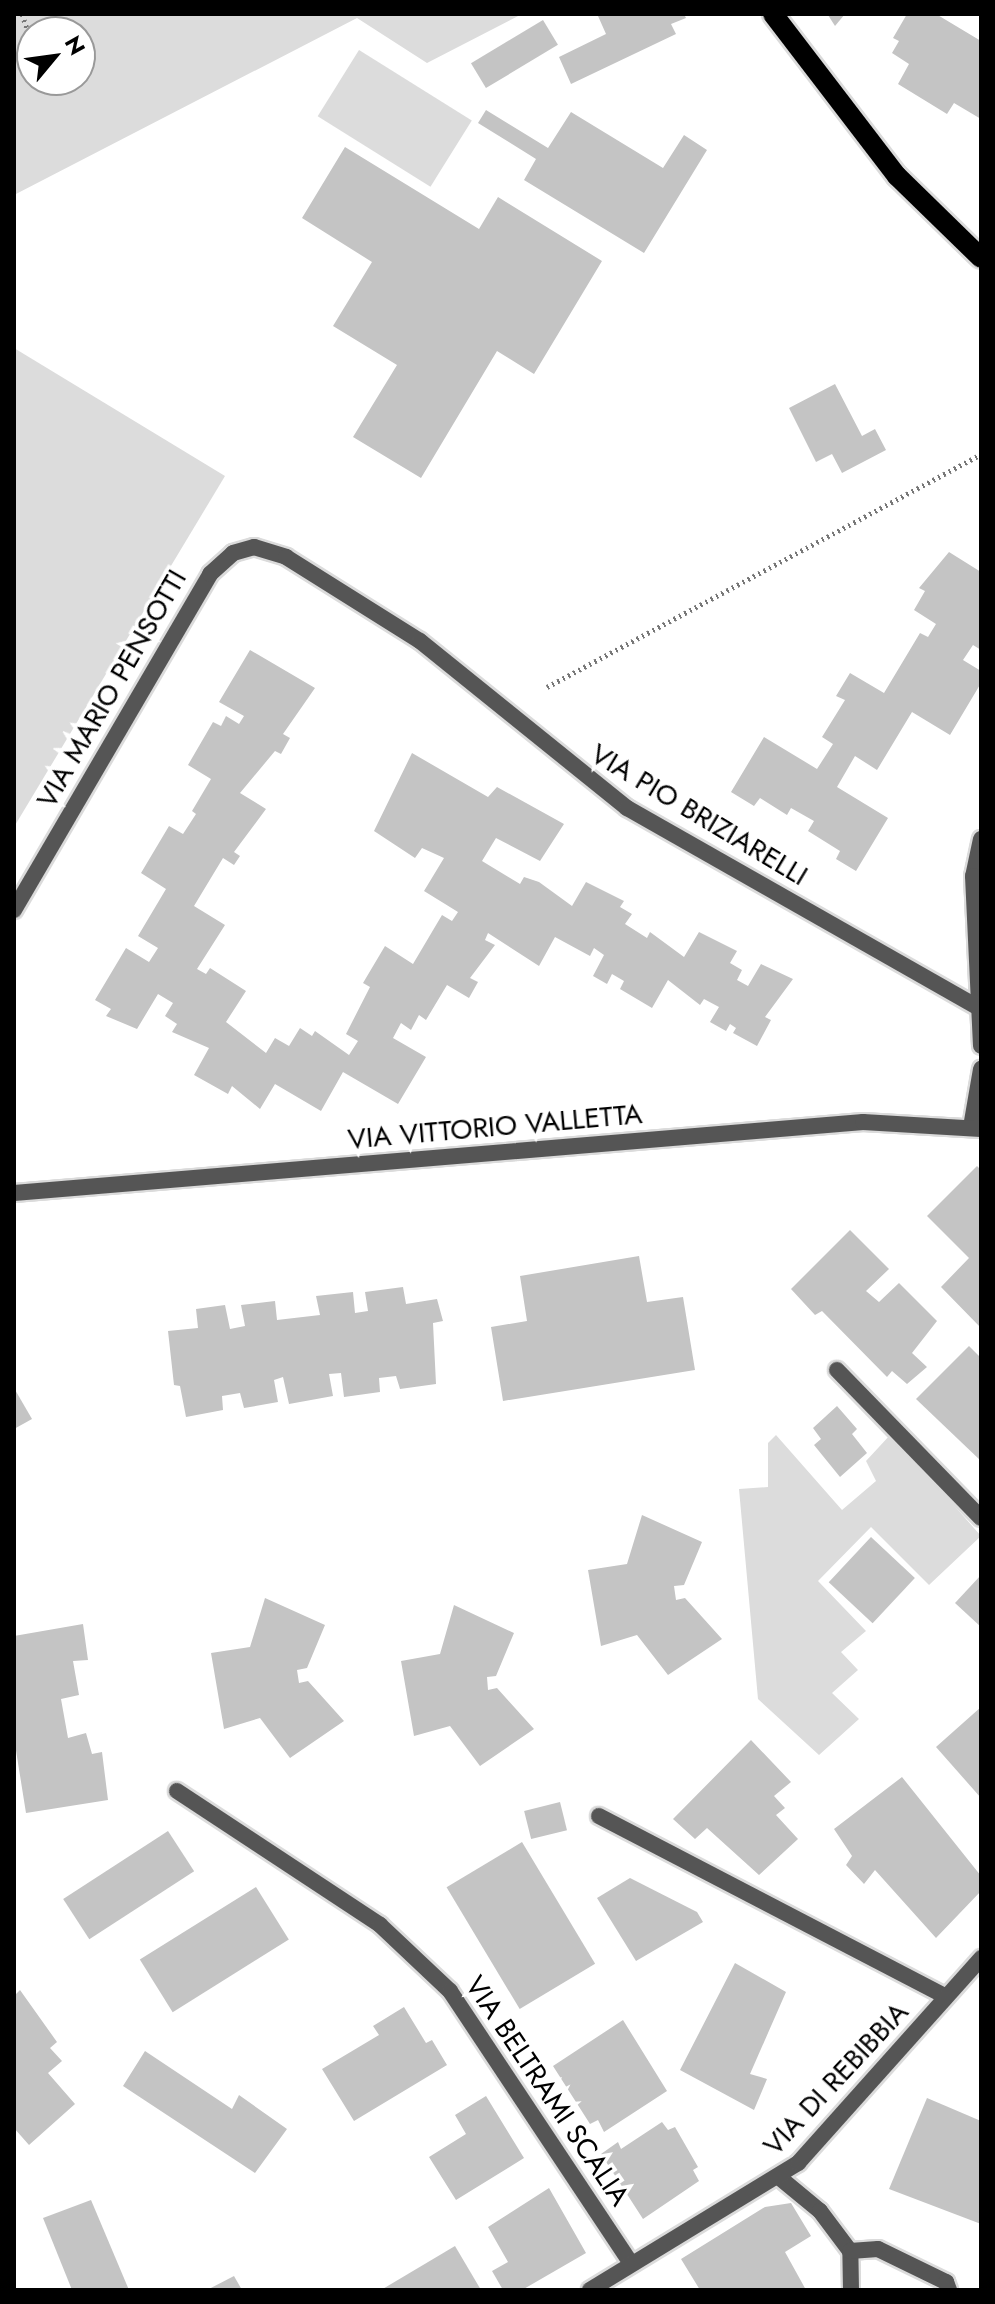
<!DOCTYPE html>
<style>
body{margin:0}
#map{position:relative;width:995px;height:2304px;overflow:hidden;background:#fff;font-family:Jost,sans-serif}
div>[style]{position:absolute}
.green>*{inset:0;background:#dcdcdc;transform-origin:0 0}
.building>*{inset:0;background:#c4c4c4;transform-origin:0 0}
.path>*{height:5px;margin-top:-2.5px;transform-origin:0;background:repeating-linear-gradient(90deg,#777 0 2px,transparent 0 6px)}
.roads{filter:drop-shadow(2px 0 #dbdbdb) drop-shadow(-2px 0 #dbdbdb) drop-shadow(0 2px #dbdbdb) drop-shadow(0 -2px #dbdbdb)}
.lane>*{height:16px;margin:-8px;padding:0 8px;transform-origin:8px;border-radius:8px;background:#555}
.street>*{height:16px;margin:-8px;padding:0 8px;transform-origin:8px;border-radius:8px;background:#555}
.primary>*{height:20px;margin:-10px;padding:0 10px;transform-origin:10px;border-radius:10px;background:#000}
span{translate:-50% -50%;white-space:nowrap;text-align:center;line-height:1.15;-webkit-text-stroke:7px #fff;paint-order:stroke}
.street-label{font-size:28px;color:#000}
.frame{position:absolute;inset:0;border:16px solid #000;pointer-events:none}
.north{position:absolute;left:16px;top:16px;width:80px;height:80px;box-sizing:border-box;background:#fff;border:2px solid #999;border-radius:50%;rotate:61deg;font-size:22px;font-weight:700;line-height:32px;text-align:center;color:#000}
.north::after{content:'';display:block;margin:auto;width:28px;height:36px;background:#000;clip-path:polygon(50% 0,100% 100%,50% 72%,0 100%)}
</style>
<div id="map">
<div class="green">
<i style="clip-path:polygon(evenodd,14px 14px,522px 14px,427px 63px,357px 18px,14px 195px,14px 14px,32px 32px,80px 32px,80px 80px,32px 80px,32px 32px)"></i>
<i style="left:359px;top:50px;width:133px;height:78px;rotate:32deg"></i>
<i style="clip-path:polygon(14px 348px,225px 476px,14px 827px)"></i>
<i style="clip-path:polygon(891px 1434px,981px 1536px,929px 1585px,871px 1527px,818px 1581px,866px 1631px,841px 1652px,858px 1670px,832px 1693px,859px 1719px,819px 1755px,758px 1699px,739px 1489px,768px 1487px,768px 1443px,776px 1435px,842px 1510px,876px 1481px,866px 1461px)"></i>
</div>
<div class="building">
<i style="clip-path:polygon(603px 14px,684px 14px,686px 18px,671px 24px,676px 34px,571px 84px,559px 57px,606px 34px,598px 16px)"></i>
<i style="clip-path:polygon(845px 14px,835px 26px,828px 15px,830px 14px)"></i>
<i style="clip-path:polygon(907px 14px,936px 14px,981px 41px,981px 119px,954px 103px,947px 114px,898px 84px,909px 64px,892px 53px,899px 41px,893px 38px)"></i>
<i style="left:543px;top:20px;width:29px;height:84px;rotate:59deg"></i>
<i style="clip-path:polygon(486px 110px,548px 148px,571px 112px,663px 168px,684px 135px,707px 150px,644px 253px,524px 180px,536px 159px,478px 123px)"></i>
<i style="clip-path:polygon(345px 147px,479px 229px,498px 197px,602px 261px,534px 374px,497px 351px,421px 478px,353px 437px,397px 365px,333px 326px,372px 262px,302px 218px)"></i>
<i style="clip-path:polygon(835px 384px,862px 436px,875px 429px,886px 450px,842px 473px,832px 454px,816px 462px,789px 408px)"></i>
<i style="clip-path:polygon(949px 552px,981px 572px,981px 650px,973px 645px,963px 660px,981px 671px,981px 683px,950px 735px,912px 712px,877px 770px,855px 756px,837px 787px,888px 818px,856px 871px,836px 859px,840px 851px,808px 831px,814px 821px,791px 808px,787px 815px,760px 798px,754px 806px,731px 792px,764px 737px,817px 769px,833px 744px,822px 737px,845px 700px,836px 696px,850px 673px,884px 693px,920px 633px,928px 637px,936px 624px,914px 610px,925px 591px,919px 588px)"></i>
<i style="clip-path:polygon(250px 650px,315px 688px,283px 734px,290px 738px,281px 754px,275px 751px,240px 793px,266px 809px,234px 852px,240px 856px,234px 865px,223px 858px,194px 906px,225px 925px,197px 969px,206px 974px,210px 968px,246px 991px,226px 1022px,266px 1053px,275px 1038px,289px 1046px,300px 1028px,312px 1036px,315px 1031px,349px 1055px,358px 1041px,346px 1034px,370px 987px,363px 983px,385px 946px,413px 964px,442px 915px,452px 921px,458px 912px,424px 891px,444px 858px,422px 848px,415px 858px,374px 831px,412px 753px,488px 797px,497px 787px,564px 824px,540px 861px,496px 838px,482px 861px,520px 884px,524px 877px,539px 882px,572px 906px,586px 882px,624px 901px,620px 907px,632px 914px,625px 924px,647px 938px,650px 932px,684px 957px,699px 932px,737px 951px,730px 963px,742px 970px,737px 980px,748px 986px,761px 964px,793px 979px,765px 1017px,771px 1020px,757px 1046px,733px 1033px,736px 1028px,730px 1024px,726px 1031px,710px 1022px,719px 1007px,704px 999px,700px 1005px,668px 980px,652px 1008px,620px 989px,624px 981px,612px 974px,607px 984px,593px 976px,604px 955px,594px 948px,590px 956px,555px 937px,539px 966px,488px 933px,485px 940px,495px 945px,470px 978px,478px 982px,469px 998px,447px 985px,426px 1020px,419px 1015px,411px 1030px,401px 1023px,393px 1038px,426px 1057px,398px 1104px,343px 1072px,321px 1111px,275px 1084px,260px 1109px,232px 1086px,228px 1094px,194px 1075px,209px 1048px,172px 1032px,177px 1024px,165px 1016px,173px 1003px,158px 994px,137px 1029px,106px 1016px,111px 1009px,95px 1000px,126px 948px,149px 962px,158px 948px,138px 936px,166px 889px,141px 873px,169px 826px,183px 834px,196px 814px,192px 811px,211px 779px,188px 765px,213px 722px,221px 726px,226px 716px,239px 724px,244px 716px,219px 702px)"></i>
<i style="clip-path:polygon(977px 1166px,981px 1170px,981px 1328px,941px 1287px,969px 1258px,927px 1216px)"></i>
<i style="clip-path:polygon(850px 1230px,889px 1269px,866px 1291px,879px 1302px,899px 1283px,937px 1321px,912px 1353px,927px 1367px,907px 1384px,892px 1371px,887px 1377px,822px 1311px,815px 1315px,791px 1289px)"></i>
<i style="clip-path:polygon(639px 1256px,647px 1302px,683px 1297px,695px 1370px,503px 1401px,491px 1327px,527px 1321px,520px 1276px)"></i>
<i style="clip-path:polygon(403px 1287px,406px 1304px,437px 1299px,443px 1321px,433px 1323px,436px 1384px,400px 1389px,396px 1376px,379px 1378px,380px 1392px,344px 1397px,341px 1373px,329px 1374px,333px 1396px,289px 1404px,283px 1377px,274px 1380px,278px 1402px,244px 1408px,240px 1393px,222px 1396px,223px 1410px,186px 1417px,180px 1386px,174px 1385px,168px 1331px,198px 1328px,196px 1309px,225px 1305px,230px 1329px,245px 1326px,241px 1305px,275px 1301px,277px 1320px,320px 1315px,316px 1296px,353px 1292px,355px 1313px,368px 1311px,365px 1292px)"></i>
<i style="clip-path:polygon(969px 1346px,981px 1358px,981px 1461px,916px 1399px)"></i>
<i style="clip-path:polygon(14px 1388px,32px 1419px,14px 1429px)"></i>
<i style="clip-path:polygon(837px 1406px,857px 1429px,852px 1434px,867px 1453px,840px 1477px,814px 1445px,821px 1439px,813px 1428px)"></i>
<i style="clip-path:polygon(642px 1515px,702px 1542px,684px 1585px,674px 1586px,676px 1600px,685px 1598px,722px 1639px,668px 1675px,637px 1635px,601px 1646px,588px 1570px,627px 1564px)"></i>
<i style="left:871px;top:1537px;width:60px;height:62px;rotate:43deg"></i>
<i style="clip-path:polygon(981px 1575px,981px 1627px,955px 1603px)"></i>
<i style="clip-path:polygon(265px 1598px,325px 1625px,307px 1668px,297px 1670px,299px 1683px,308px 1681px,344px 1721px,290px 1758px,260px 1718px,224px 1729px,211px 1653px,250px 1647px)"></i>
<i style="clip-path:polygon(454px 1605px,514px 1633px,496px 1676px,487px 1677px,488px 1690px,497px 1688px,534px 1729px,480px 1766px,450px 1726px,414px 1736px,401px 1661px,440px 1654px)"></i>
<i style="clip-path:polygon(83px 1624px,88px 1660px,73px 1661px,79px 1695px,61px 1699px,68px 1738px,86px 1733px,92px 1754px,102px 1752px,108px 1800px,26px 1813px,14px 1738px,14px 1636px)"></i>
<i style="clip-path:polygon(981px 1707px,981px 1798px,936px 1747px)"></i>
<i style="clip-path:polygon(751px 1740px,791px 1782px,774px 1796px,785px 1808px,776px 1815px,798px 1839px,759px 1875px,707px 1828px,695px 1839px,673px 1819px)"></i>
<i style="clip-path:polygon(902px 1777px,981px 1876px,981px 1891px,936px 1938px,875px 1870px,864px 1884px,846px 1865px,852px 1856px,834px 1829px)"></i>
<i style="left:560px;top:1802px;width:29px;height:37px;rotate:76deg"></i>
<i style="left:168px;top:1831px;width:48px;height:125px;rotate:57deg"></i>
<i style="left:522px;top:1842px;width:142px;height:88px;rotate:59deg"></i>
<i style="clip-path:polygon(630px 1878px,697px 1912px,703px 1922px,636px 1961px,597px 1898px)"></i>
<i style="left:256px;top:1887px;width:62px;height:137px;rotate:58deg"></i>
<i style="clip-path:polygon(735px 1963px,786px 1992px,750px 2074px,767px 2079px,754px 2110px,680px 2070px)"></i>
<i style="clip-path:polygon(20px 1990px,57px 2042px,50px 2048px,62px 2061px,48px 2073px,75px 2104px,29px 2145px,14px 2128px,14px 1996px)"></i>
<i style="clip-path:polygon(404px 2007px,426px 2043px,432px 2040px,447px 2065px,354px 2121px,322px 2069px,379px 2035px,373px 2026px)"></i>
<i style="clip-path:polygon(623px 2020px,667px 2091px,604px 2132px,598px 2120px,590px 2124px,553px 2066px)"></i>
<i style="clip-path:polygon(145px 2051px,232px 2109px,239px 2095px,287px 2129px,255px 2173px,123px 2086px)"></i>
<i style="clip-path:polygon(486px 2096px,524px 2158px,456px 2200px,429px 2157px,466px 2134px,455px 2115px)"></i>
<i style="clip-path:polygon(927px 2098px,981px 2121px,981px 2224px,889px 2189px)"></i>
<i style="clip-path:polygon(662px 2122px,668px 2130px,675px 2127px,698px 2167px,693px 2170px,699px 2181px,643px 2219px,601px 2154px,618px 2142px,621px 2149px)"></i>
<i style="clip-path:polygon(549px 2188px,586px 2253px,522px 2290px,503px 2290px,492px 2271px,508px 2262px,488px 2227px)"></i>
<i style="clip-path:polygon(91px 2200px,129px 2290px,72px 2290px,43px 2218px)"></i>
<i style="clip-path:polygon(791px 2203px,811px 2236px,785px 2252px,806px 2290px,700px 2290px,681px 2259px,765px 2207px)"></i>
<i style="clip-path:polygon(455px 2246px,481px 2290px,381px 2290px)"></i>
<i style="clip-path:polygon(234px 2276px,242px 2290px,207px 2290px)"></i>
</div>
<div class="path">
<i style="left:22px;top:14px;width:31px;rotate:71deg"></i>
<i style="left:547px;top:687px;width:493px;rotate:-28.2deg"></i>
</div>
<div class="roads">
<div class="lane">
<i style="left:780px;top:2178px;width:52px;rotate:39.5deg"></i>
<i style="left:820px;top:2211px;width:50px;rotate:53.1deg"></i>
<i style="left:851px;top:2290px;width:39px;rotate:-91deg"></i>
<i style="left:850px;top:2251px;width:28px;rotate:-4deg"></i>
<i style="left:878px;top:2249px;width:76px;rotate:25.9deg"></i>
<i style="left:946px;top:2282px;width:9px;rotate:69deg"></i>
</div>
<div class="street">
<i style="left:981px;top:839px;width:38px;rotate:102deg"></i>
<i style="left:973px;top:876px;width:170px;rotate:87.3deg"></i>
<i style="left:14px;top:910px;width:389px;rotate:-59.7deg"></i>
<i style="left:210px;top:574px;width:31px;rotate:-42deg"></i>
<i style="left:233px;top:553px;width:22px;rotate:-16deg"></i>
<i style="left:254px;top:547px;width:34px;rotate:17deg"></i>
<i style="left:286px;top:557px;width:158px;rotate:32.1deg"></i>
<i style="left:420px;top:641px;width:266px;rotate:38.9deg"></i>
<i style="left:627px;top:808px;width:407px;rotate:29.6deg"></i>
<i style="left:971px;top:1127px;width:59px;rotate:-80.2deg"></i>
<i style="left:14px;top:1193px;width:852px;rotate:-4.78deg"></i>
<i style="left:863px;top:1122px;width:118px;rotate:3.4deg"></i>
<i style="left:837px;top:1370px;width:206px;rotate:45.8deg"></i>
<i style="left:177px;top:1791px;width:243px;rotate:33.4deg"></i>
<i style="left:380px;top:1925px;width:96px;rotate:43.3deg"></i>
<i style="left:450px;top:1991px;width:327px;rotate:56.4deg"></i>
<i style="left:599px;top:1816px;width:391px;rotate:27.5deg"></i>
<i style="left:590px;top:2290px;width:244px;rotate:-31.4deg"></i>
<i style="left:798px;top:2163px;width:275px;rotate:-48.2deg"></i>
</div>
<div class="primary">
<i style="left:773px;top:14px;width:204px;rotate:52.6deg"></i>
<i style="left:897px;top:176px;width:117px;rotate:44.3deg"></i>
</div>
</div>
<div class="street-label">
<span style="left:112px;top:689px;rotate:-60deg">VIA MARIO PENSOTTI</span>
<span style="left:699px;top:815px;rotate:31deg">VIA PIO BRIZIARELLI</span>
<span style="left:495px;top:1127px;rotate:-5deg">VIA VITTORIO VALLETTA</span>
<span style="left:836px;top:2079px;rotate:-47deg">VIA DI REBIBBIA</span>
<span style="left:547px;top:2091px;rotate:56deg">VIA BELTRAMI SCALIA</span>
</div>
<div class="frame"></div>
<div class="north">N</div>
</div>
